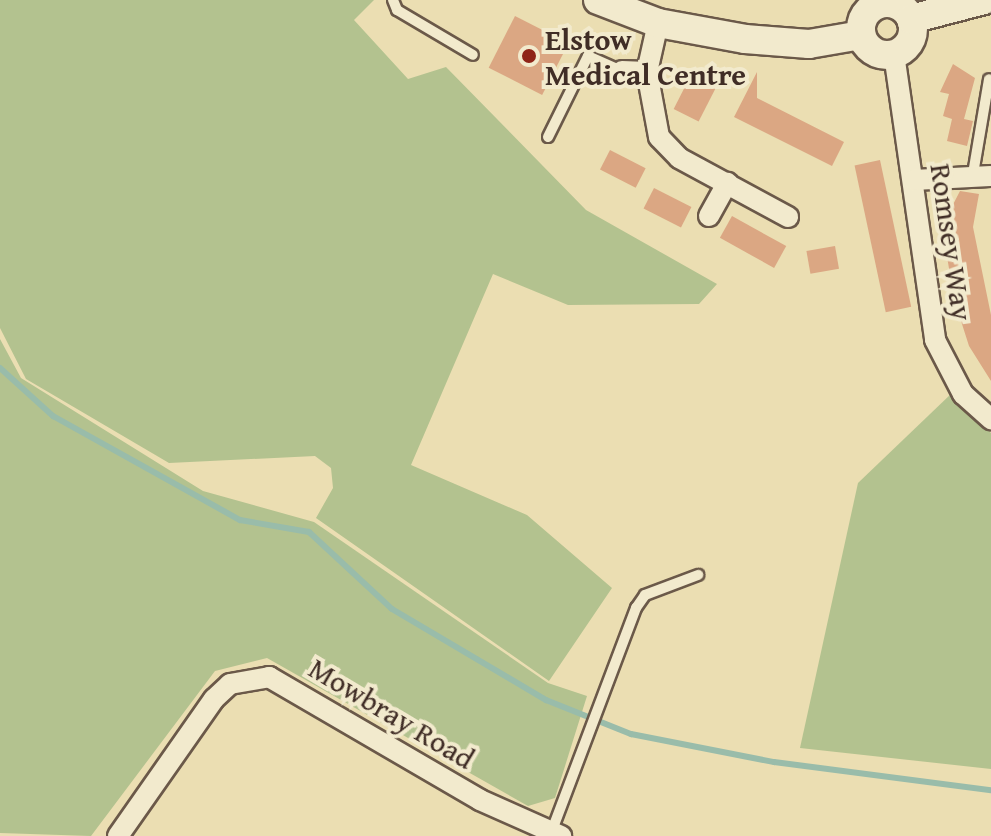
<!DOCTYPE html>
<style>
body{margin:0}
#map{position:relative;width:991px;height:836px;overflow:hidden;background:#ebdeb2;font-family:"Gentium Book Plus",serif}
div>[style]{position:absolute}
.green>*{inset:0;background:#b3c28f}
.stream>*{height:6px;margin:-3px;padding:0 3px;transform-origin:3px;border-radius:3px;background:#99bcaa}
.building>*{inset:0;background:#dba783;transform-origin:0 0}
.roads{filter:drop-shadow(2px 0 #6b5949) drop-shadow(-2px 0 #6b5949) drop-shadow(0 2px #6b5949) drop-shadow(0 -2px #6b5949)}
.lane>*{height:10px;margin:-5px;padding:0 5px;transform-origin:5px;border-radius:5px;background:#f2eacd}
.street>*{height:20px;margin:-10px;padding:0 10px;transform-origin:10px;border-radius:10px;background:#f2eacd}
.secondary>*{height:28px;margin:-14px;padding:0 14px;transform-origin:14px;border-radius:14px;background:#f2eacd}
.secondary>.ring{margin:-14px;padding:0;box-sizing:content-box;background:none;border:28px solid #f2eacd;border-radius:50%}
.dots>*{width:22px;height:22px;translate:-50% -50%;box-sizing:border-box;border:4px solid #f2eacd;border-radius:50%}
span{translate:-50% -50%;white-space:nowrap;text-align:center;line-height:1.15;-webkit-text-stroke:8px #f2eacd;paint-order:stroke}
.poi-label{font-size:30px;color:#402d26;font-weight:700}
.left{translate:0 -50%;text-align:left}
.street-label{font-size:30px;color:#402d26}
</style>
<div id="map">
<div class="green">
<i style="clip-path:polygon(0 0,374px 0,354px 20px,408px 79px,446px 67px,586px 210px,717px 284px,699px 304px,568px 305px,493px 274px,411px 465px,527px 515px,612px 588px,549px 681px,316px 518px,333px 488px,331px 468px,315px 456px,169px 463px,26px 379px,0 328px)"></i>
<i style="clip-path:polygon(0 339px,21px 378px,203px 491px,314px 522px,548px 683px,587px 696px,555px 798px,528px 806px,267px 658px,215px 671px,91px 836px,0 833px)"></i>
<i style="clip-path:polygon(952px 393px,991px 433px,991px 769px,800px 748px,858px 483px)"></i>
</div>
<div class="stream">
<i style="left:0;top:368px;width:72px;rotate:42.2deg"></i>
<i style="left:53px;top:416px;width:214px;rotate:29.1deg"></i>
<i style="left:240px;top:520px;width:70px;rotate:9.9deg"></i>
<i style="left:309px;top:532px;width:113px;rotate:42.9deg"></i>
<i style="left:392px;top:609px;width:179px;rotate:30.6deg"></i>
<i style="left:546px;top:700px;width:92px;rotate:21.8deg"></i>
<i style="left:631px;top:734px;width:146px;rotate:11.1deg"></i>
<i style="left:774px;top:762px;width:219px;rotate:7.4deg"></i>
</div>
<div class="building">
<i style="left:515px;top:16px;width:60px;height:58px;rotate:27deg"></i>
<i style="clip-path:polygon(953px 64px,975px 78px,964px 119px,973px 121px,967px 146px,947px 141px,952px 119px,943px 116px,949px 94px,940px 92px)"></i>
<i style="left:695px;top:67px;width:28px;height:47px;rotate:27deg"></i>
<i style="clip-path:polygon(757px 72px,757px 98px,844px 142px,832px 166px,734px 117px)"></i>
<i style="left:610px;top:150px;width:40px;height:22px;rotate:27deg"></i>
<i style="left:880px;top:160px;width:150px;height:26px;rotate:78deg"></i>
<i style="left:654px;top:188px;width:42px;height:23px;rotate:27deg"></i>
<i style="clip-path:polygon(960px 191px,979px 194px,973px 227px,991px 315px,991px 381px,969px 346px,954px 299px,942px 226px)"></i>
<i style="left:732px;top:216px;width:62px;height:25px;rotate:29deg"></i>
<i style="left:835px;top:246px;width:23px;height:29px;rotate:80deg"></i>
</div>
<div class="roads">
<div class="lane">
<i style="left:393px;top:0;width:11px;rotate:68deg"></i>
<i style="left:397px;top:10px;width:88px;rotate:30.6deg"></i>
<i style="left:548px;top:137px;width:90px;rotate:-63.7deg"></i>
<i style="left:588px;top:56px;width:37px;rotate:24deg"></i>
<i style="left:973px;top:174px;width:96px;rotate:-80.4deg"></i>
<i style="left:551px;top:833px;width:241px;rotate:-69.3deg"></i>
<i style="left:636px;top:608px;width:16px;rotate:-55deg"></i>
<i style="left:645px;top:595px;width:57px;rotate:-20.7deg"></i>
</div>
<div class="street">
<i style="left:658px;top:23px;width:50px;rotate:102.7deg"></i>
<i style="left:647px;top:72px;width:66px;rotate:79.5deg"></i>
<i style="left:659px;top:137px;width:29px;rotate:46deg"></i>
<i style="left:679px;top:158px;width:124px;rotate:28.4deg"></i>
<i style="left:894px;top:54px;width:289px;rotate:81.8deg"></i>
<i style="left:935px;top:340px;width:61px;rotate:62.6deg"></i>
<i style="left:963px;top:394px;width:38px;rotate:42deg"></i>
<i style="left:622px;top:71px;width:25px;rotate:2deg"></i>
<i style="left:914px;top:180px;width:77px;rotate:-3deg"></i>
<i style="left:709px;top:216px;width:38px;rotate:-61deg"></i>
<i style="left:118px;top:836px;width:167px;rotate:-55deg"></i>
<i style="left:214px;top:699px;width:22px;rotate:-43deg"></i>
<i style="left:230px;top:684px;width:40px;rotate:-10deg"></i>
<i style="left:269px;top:677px;width:244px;rotate:30.2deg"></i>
<i style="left:480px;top:800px;width:89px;rotate:24deg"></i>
</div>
<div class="secondary">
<i style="left:598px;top:0;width:64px;rotate:21deg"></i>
<i style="left:658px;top:23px;width:88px;rotate:10.4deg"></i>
<i style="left:745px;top:39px;width:64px;rotate:4.5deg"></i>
<i style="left:809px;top:44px;width:53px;rotate:-9.8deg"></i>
<i class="ring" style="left:861px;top:3px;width:24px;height:24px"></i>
<i style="left:911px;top:19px;width:75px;rotate:-14.6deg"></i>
</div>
</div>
<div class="dots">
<i style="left:529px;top:56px;background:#8f2418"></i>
</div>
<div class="poi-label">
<span class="left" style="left:545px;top:56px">Elstow<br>Medical Centre</span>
</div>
<div class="street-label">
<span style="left:952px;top:242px;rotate:82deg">Romsey Way</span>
<span style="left:392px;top:713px;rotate:31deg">Mowbray Road</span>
</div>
</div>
